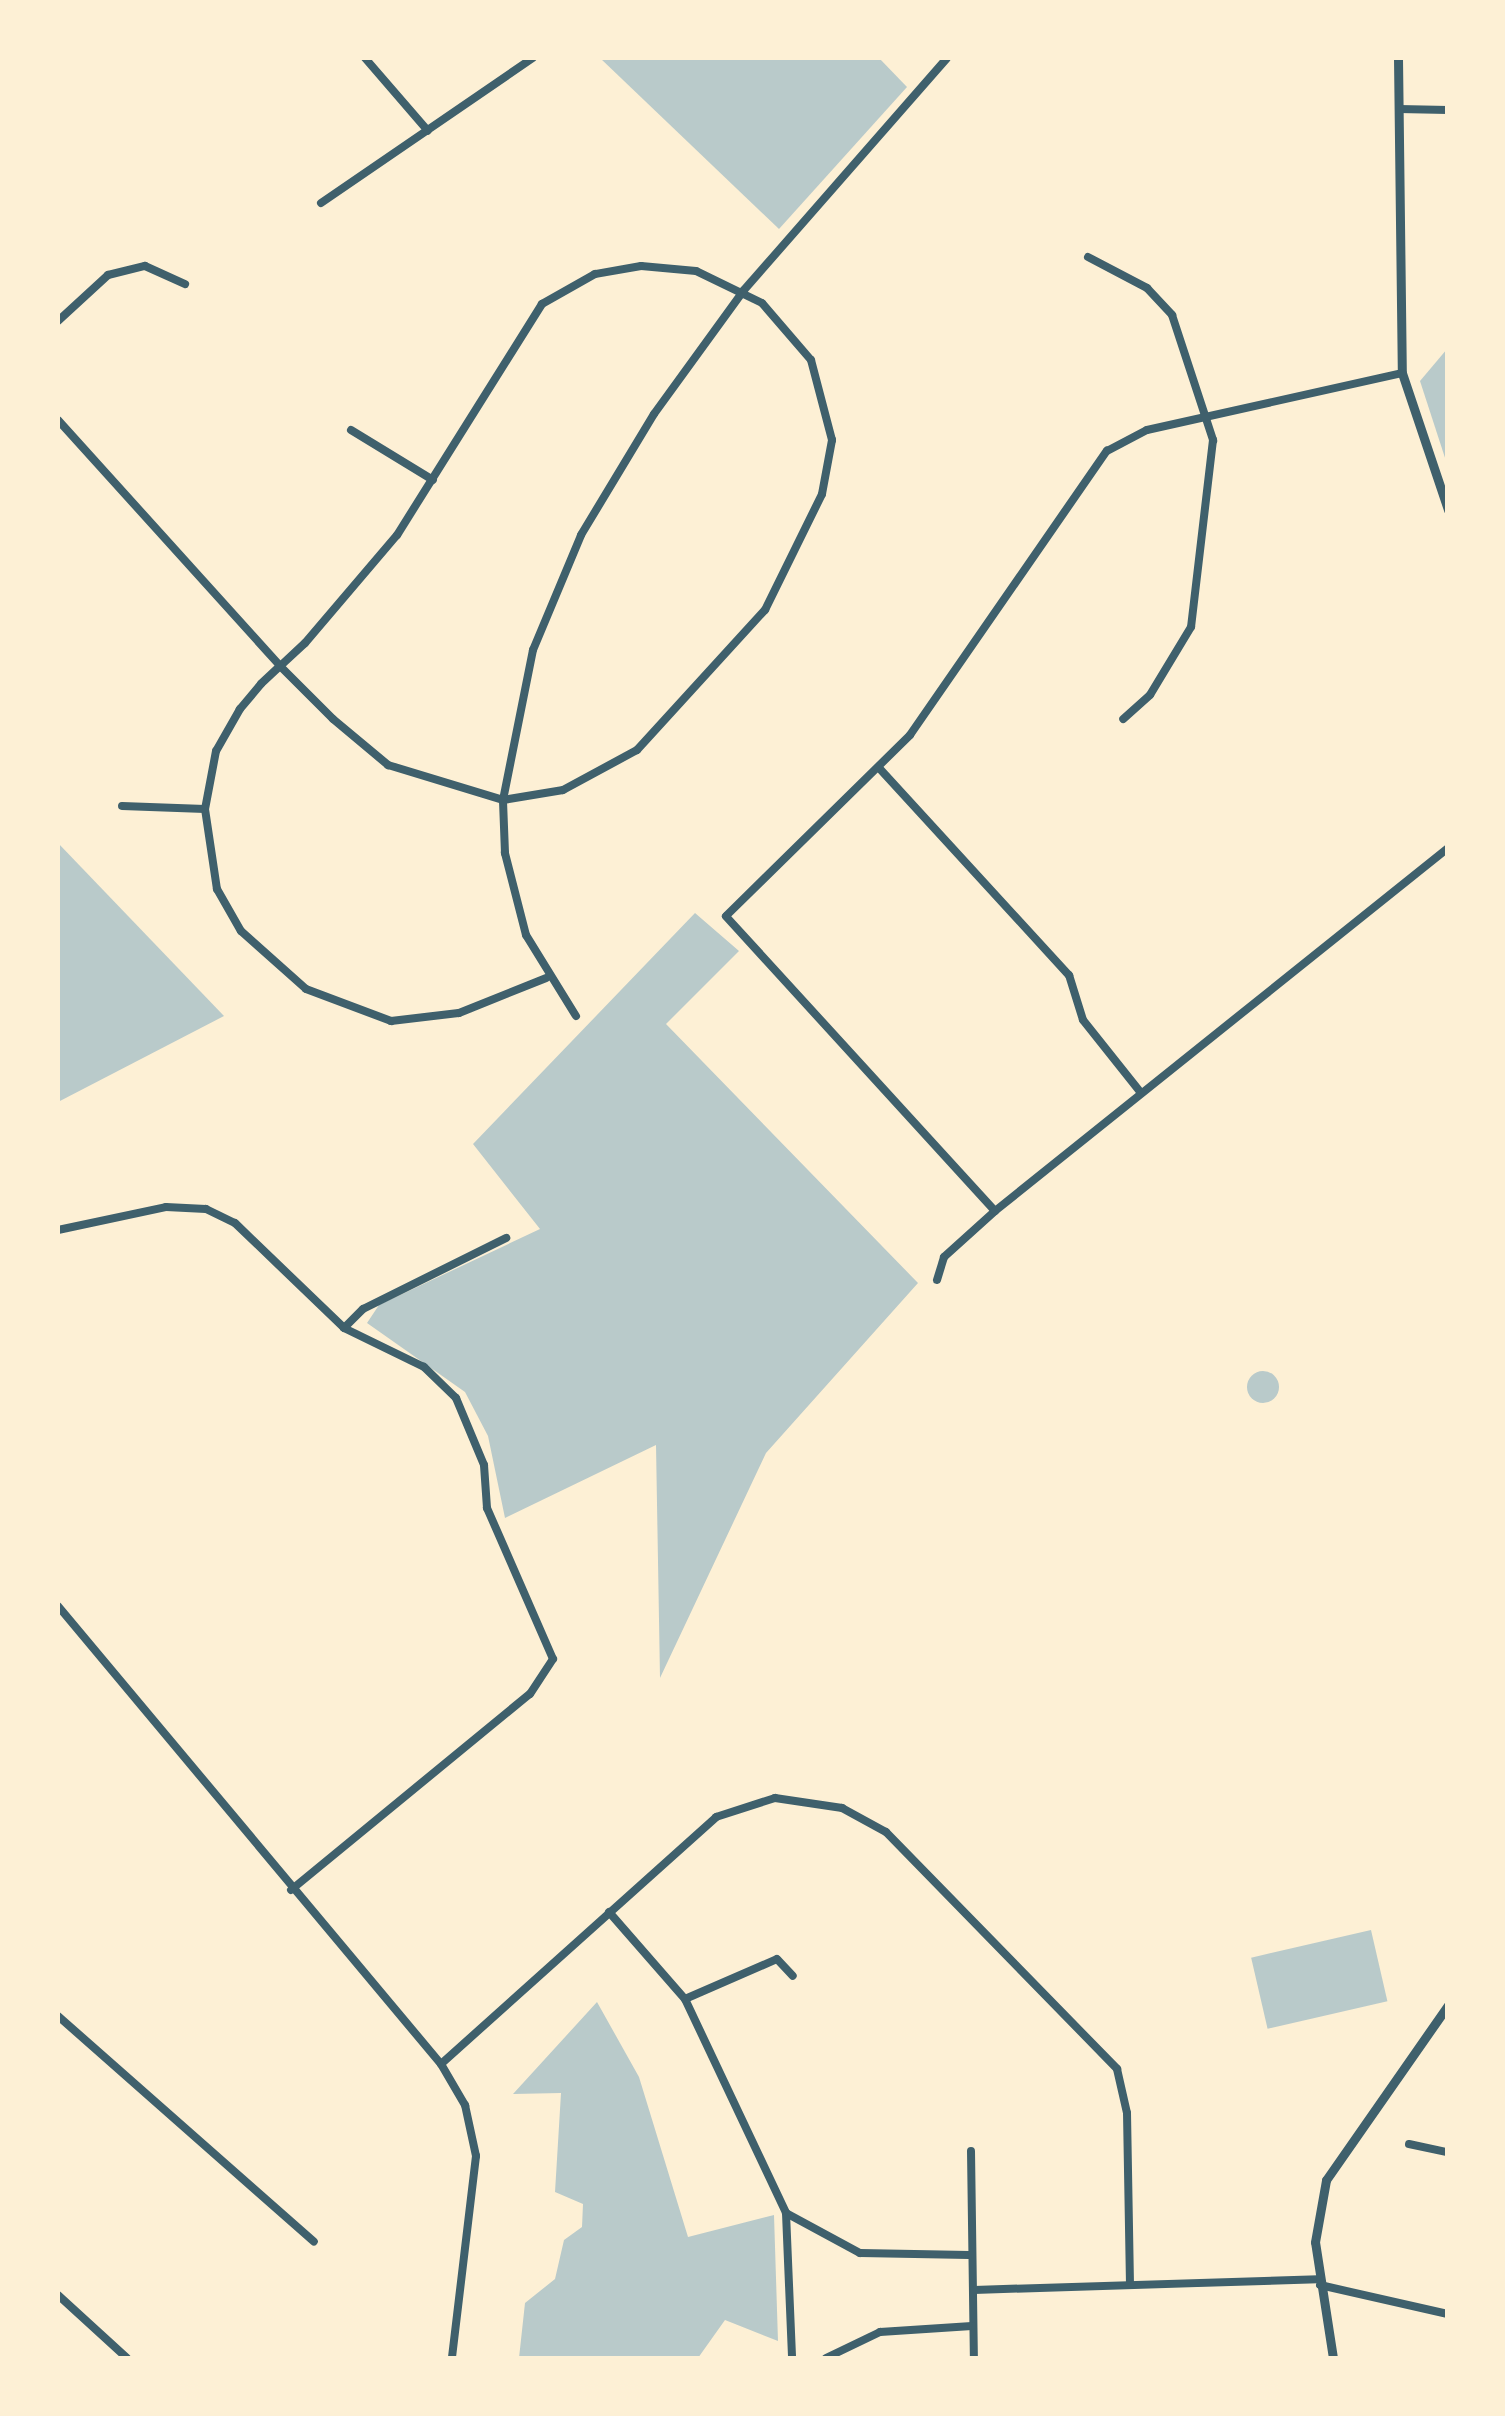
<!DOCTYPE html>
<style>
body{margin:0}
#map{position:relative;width:1505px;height:2416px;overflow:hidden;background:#fdf0d5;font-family:Jost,sans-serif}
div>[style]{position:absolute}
.green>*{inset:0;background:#b9caca;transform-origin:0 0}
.round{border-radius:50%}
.minor>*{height:8px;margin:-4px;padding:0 4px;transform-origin:4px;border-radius:4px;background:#3f606c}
.tertiary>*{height:9px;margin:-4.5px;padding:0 4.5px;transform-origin:4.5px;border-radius:4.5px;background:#3f606c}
span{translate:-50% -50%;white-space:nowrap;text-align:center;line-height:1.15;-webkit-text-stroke:8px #fdf0d5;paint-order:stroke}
.frame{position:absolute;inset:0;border:60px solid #fdf0d5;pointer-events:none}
</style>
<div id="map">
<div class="green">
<i style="clip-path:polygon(600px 58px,879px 58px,907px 87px,779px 229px)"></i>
<i style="clip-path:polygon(1447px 349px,1447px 464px,1420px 381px)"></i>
<i style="clip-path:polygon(58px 843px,224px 1016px,58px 1102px)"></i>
<i style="clip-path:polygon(695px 913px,739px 951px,666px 1024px,918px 1283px,766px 1453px,660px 1678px,656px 1445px,505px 1518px,488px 1436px,465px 1392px,367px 1323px,379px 1305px,540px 1229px,473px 1144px)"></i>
<i class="round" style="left:1247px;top:1371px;width:32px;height:32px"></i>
<i style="left:1371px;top:1930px;width:73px;height:123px;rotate:77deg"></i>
<i style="clip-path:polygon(597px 2002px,639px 2077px,688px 2237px,774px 2215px,778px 2341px,725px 2320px,698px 2358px,519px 2358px,525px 2303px,555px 2279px,564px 2240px,582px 2227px,583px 2204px,555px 2192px,561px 2093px,513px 2094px)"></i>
</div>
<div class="minor">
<i style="left:365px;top:58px;width:96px;rotate:49.2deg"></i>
<i style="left:1399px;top:109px;width:49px;rotate:1.2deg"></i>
<i style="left:321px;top:203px;width:257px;rotate:-34.4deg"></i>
<i style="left:1088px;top:257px;width:67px;rotate:27.7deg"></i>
<i style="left:1147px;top:288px;width:37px;rotate:47deg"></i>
<i style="left:1172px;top:315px;width:132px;rotate:71.8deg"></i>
<i style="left:1213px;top:440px;width:188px;rotate:96.7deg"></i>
<i style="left:1191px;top:627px;width:79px;rotate:121.1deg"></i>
<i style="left:1150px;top:695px;width:36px;rotate:138deg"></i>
<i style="left:58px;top:321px;width:68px;rotate:-42.6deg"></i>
<i style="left:108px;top:275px;width:38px;rotate:-14deg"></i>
<i style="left:145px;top:266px;width:44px;rotate:24.2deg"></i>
<i style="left:58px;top:420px;width:331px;rotate:47.9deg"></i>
<i style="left:280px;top:666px;width:75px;rotate:45deg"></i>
<i style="left:333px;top:719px;width:72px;rotate:39.9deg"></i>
<i style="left:388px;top:765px;width:120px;rotate:16.9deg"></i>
<i style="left:503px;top:800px;width:61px;rotate:-9.5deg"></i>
<i style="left:563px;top:790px;width:84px;rotate:-28.4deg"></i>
<i style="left:637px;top:750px;width:190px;rotate:-47.6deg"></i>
<i style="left:765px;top:610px;width:129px;rotate:-63.8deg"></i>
<i style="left:822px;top:494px;width:55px;rotate:-79.5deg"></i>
<i style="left:832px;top:440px;width:83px;rotate:-104.7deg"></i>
<i style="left:811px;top:360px;width:75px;rotate:-130.7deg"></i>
<i style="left:762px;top:303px;width:73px;rotate:-154.1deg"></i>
<i style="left:696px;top:271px;width:55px;rotate:-174.8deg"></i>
<i style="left:641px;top:266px;width:47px;rotate:170.1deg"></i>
<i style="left:595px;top:274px;width:61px;rotate:150.5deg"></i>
<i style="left:542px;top:304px;width:273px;rotate:122.1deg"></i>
<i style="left:397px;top:535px;width:142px;rotate:130.4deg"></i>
<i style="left:305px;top:643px;width:34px;rotate:137deg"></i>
<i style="left:280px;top:666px;width:26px;rotate:137deg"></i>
<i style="left:261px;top:684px;width:33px;rotate:130deg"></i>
<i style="left:240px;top:709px;width:48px;rotate:119.7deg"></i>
<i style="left:216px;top:751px;width:59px;rotate:100.7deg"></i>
<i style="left:205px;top:809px;width:81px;rotate:81.5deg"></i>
<i style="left:217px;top:889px;width:48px;rotate:60.3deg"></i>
<i style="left:241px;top:931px;width:87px;rotate:41.7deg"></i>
<i style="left:306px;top:989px;width:91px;rotate:20.6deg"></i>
<i style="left:391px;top:1021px;width:68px;rotate:-6.7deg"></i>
<i style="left:459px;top:1013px;width:94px;rotate:-21.9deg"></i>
<i style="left:351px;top:430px;width:96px;rotate:31.4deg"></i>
<i style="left:880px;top:769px;width:280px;rotate:47.5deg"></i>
<i style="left:1069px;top:975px;width:47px;rotate:72.7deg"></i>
<i style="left:1083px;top:1020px;width:93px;rotate:51.5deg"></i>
<i style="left:122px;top:806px;width:83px;rotate:2.1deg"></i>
<i style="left:576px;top:1016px;width:95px;rotate:-121.7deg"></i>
<i style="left:526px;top:935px;width:85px;rotate:-104.4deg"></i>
<i style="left:505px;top:853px;width:53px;rotate:-92.2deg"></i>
<i style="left:503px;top:800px;width:153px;rotate:-78.7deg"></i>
<i style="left:533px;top:650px;width:125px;rotate:-67.3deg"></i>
<i style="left:581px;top:535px;width:141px;rotate:-58.9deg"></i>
<i style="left:654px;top:414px;width:153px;rotate:-54deg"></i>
<i style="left:744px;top:290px;width:308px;rotate:-48.8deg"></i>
<i style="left:995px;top:1211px;width:399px;rotate:-132.4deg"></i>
<i style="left:726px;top:916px;width:258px;rotate:-44.5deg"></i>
<i style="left:910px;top:735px;width:346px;rotate:-55.3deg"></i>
<i style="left:1107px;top:451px;width:45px;rotate:-27.7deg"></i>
<i style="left:1147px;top:430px;width:261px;rotate:-12.6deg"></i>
<i style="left:58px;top:1230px;width:110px;rotate:-12deg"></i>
<i style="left:166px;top:1207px;width:40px;rotate:2.9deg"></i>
<i style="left:206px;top:1209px;width:32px;rotate:26deg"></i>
<i style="left:235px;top:1223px;width:151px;rotate:43.9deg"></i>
<i style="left:344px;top:1328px;width:27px;rotate:-45deg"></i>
<i style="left:363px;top:1309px;width:160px;rotate:-26.4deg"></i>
<i style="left:937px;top:1280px;width:24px;rotate:-73deg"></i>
<i style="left:944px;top:1257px;width:69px;rotate:-42deg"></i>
<i style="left:995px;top:1211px;width:580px;rotate:-38.71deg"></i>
<i style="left:58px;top:1606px;width:597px;rotate:50.1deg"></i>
<i style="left:441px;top:2064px;width:48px;rotate:59.7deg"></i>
<i style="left:465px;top:2105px;width:52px;rotate:77.8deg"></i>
<i style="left:476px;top:2156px;width:203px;rotate:96.8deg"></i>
<i style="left:291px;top:1890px;width:309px;rotate:-39.4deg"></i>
<i style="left:530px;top:1694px;width:42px;rotate:-56.7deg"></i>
<i style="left:553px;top:1659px;width:165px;rotate:-113.6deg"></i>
<i style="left:487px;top:1508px;width:43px;rotate:-94deg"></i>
<i style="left:484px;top:1465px;width:73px;rotate:-112.7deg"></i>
<i style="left:456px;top:1398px;width:45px;rotate:-135.9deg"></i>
<i style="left:424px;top:1367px;width:89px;rotate:-154deg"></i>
<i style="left:609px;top:1912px;width:116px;rotate:48.9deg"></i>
<i style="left:685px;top:1999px;width:237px;rotate:64.7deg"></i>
<i style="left:786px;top:2213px;width:84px;rotate:28.4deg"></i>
<i style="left:860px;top:2253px;width:109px;rotate:1.1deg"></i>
<i style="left:685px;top:1999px;width:100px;rotate:-23.5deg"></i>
<i style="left:777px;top:1959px;width:23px;rotate:47deg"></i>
<i style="left:58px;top:2016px;width:341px;rotate:41.4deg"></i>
<i style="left:441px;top:2064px;width:370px;rotate:-41.9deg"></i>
<i style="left:716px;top:1817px;width:62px;rotate:-17.9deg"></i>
<i style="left:775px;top:1798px;width:68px;rotate:8.5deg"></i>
<i style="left:842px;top:1808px;width:50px;rotate:28.6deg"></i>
<i style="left:886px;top:1832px;width:331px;rotate:45.7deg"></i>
<i style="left:1117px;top:2069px;width:45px;rotate:77.2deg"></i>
<i style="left:1127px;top:2113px;width:171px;rotate:89deg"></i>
<i style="left:1409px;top:2144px;width:40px;rotate:12deg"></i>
<i style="left:971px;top:2151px;width:207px;rotate:89.2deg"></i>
<i style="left:786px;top:2213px;width:145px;rotate:87.6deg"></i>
<i style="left:1320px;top:2285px;width:131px;rotate:12.8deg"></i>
<i style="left:974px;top:2290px;width:344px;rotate:-1.8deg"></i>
<i style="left:58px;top:2295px;width:93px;rotate:42.4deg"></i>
<i style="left:826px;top:2358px;width:60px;rotate:-25.7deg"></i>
<i style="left:880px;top:2332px;width:92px;rotate:-3.7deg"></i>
</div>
<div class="tertiary">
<i style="left:1398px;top:58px;width:315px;rotate:89.3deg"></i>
<i style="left:1402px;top:373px;width:145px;rotate:71.4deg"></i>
<i style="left:1333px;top:2358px;width:117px;rotate:-98.8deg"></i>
<i style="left:1315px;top:2242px;width:63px;rotate:-79.9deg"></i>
<i style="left:1326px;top:2180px;width:213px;rotate:-55.1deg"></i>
</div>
<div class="frame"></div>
</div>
